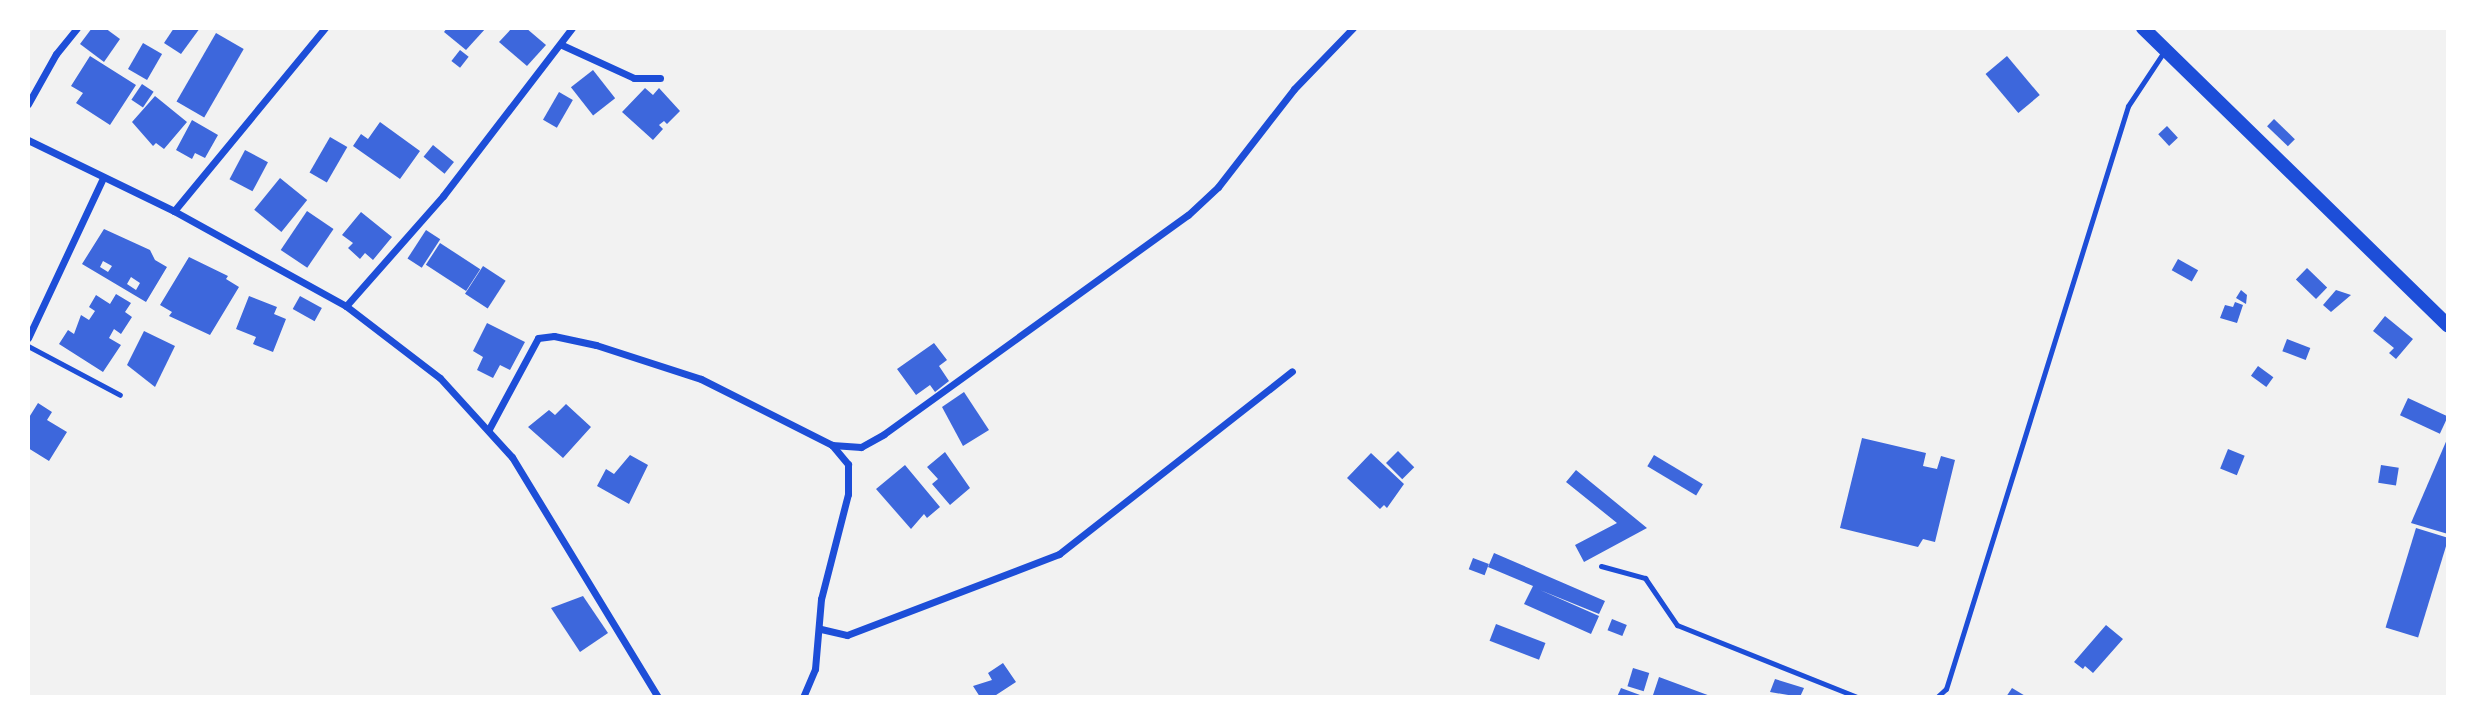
<!DOCTYPE html>
<style>
body{margin:0}
#map{position:relative;width:2476px;height:725px;overflow:hidden;background:#f2f2f2;font-family:"Asap Condensed",sans-serif}
div>[style]{position:absolute}
.building>*{inset:0;background:#3d67dc;transform-origin:0 0}
.service>*{height:5px;margin:-2.5px;padding:0 2.5px;transform-origin:2.5px;border-radius:2.5px;background:#1d4ed8}
.minor>*{height:7px;margin:-3.5px;padding:0 3.5px;transform-origin:3.5px;border-radius:3.5px;background:#1d4ed8}
.secondary>*{height:14px;margin:-7px;padding:0 7px;transform-origin:7px;border-radius:7px;background:#1d4ed8}
span{translate:-50% -50%;white-space:nowrap;text-align:center;line-height:1.15;-webkit-text-stroke:7px #fff;paint-order:stroke}
.frame{position:absolute;inset:0;border:30px solid #fff;pointer-events:none}
</style>
<div id="map">
<div class="building">
<i style="clip-path:polygon(92px 28px,105px 28px,120px 39px,104px 62px,80px 44px)"></i>
<i style="clip-path:polygon(174px 28px,200px 28px,181px 54px,164px 43px)"></i>
<i style="clip-path:polygon(447px 28px,486px 28px,466px 50px,444px 32px)"></i>
<i style="clip-path:polygon(512px 28px,526px 28px,546px 45px,527px 66px,499px 42px)"></i>
<i style="left:216px;top:33px;width:32px;height:79px;rotate:30deg"></i>
<i style="left:143px;top:43px;width:22px;height:30px;rotate:30deg"></i>
<i style="left:460px;top:50px;width:11px;height:14px;rotate:38deg"></i>
<i style="clip-path:polygon(90px 56px,136px 85px,110px 125px,76px 103px,83px 93px,71px 86px)"></i>
<i style="left:2007px;top:56px;width:51px;height:28px;rotate:50deg"></i>
<i style="left:593px;top:70px;width:36px;height:28px;rotate:52deg"></i>
<i style="left:142px;top:84px;width:14px;height:19px;rotate:34deg"></i>
<i style="clip-path:polygon(645px 88px,653px 95px,659px 88px,680px 111px,667px 124px,664px 121px,659px 125px,663px 129px,653px 140px,622px 112px)"></i>
<i style="left:559px;top:92px;width:16px;height:32px;rotate:30deg"></i>
<i style="clip-path:polygon(155px 96px,187px 122px,164px 149px,156px 143px,153px 146px,132px 122px)"></i>
<i style="left:2274px;top:119px;width:29px;height:10px;rotate:44deg"></i>
<i style="clip-path:polygon(192px 120px,218px 135px,205px 158px,195px 153px,192px 159px,176px 150px)"></i>
<i style="clip-path:polygon(380px 122px,420px 151px,400px 179px,353px 146px,361px 134px,368px 139px)"></i>
<i style="left:2167px;top:126px;width:16px;height:12px;rotate:47deg"></i>
<i style="left:330px;top:137px;width:20px;height:41px;rotate:30deg"></i>
<i style="left:433px;top:145px;width:27px;height:15px;rotate:39deg"></i>
<i style="left:245px;top:150px;width:26px;height:33px;rotate:28deg"></i>
<i style="left:280px;top:178px;width:35px;height:41px;rotate:39deg"></i>
<i style="left:307px;top:211px;width:32px;height:47px;rotate:34deg"></i>
<i style="clip-path:polygon(361px 212px,392px 237px,373px 260px,365px 253px,360px 259px,348px 248px,353px 243px,342px 235px)"></i>
<i style="clip-path:polygon(evenodd,104px 229px,150px 250px,155px 260px,167px 267px,146px 302px,82px 264px,104px 229px,103px 261px,112px 266px,108px 272px,100px 267px,103px 261px,104px 229px,131px 277px,140px 283px,136px 290px,127px 284px,131px 277px)"></i>
<i style="left:426px;top:230px;width:17px;height:34px;rotate:33deg"></i>
<i style="left:440px;top:243px;width:48px;height:26px;rotate:33deg"></i>
<i style="clip-path:polygon(189px 257px,228px 276px,226px 279px,239px 287px,210px 335px,169px 316px,172px 312px,160px 305px)"></i>
<i style="left:2178px;top:259px;width:23px;height:13px;rotate:29deg"></i>
<i style="left:483px;top:266px;width:27px;height:33px;rotate:33deg"></i>
<i style="left:2307px;top:268px;width:28px;height:16px;rotate:44deg"></i>
<i style="clip-path:polygon(2241px 290px,2247px 295px,2246px 304px,2236px 298px)"></i>
<i style="clip-path:polygon(2336px 290px,2351px 295px,2331px 312px,2323px 305px)"></i>
<i style="clip-path:polygon(116px 294px,131px 303px,125px 312px,132px 317px,121px 334px,114px 329px,109px 338px,121px 345px,103px 372px,59px 344px,68px 330px,74px 334px,81px 315px,89px 320px,95px 311px,89px 307px,96px 295px,110px 304px)"></i>
<i style="clip-path:polygon(249px 296px,277px 307px,274px 314px,286px 319px,273px 352px,253px 344px,256px 337px,236px 329px)"></i>
<i style="left:300px;top:296px;width:25px;height:15px;rotate:29deg"></i>
<i style="clip-path:polygon(2235px 302px,2243px 305px,2237px 323px,2220px 318px,2225px 305px,2233px 307px)"></i>
<i style="clip-path:polygon(2385px 316px,2413px 339px,2396px 359px,2389px 353px,2394px 348px,2373px 331px)"></i>
<i style="clip-path:polygon(487px 323px,525px 342px,510px 370px,500px 365px,493px 378px,477px 370px,483px 357px,473px 351px)"></i>
<i style="clip-path:polygon(144px 331px,175px 346px,155px 387px,127px 365px)"></i>
<i style="left:2287px;top:339px;width:25px;height:13px;rotate:21deg"></i>
<i style="clip-path:polygon(934px 343px,947px 360px,939px 366px,949px 381px,935px 392px,930px 385px,916px 395px,897px 369px)"></i>
<i style="left:2258px;top:366px;width:19px;height:12px;rotate:36deg"></i>
<i style="clip-path:polygon(964px 392px,989px 430px,963px 446px,942px 407px)"></i>
<i style="left:2408px;top:398px;width:44px;height:19px;rotate:25deg"></i>
<i style="clip-path:polygon(38px 403px,52px 412px,47px 420px,67px 432px,49px 461px,28px 448px,28px 419px)"></i>
<i style="clip-path:polygon(566px 404px,591px 427px,563px 458px,528px 427px,549px 410px,555px 415px)"></i>
<i style="clip-path:polygon(2448px 437px,2448px 534px,2411px 523px)"></i>
<i style="clip-path:polygon(1862px 438px,1926px 453px,1923px 466px,1937px 469px,1941px 456px,1955px 460px,1935px 542px,1923px 539px,1918px 547px,1840px 528px)"></i>
<i style="left:2228px;top:449px;width:18px;height:21px;rotate:22deg"></i>
<i style="left:1398px;top:451px;width:23px;height:17px;rotate:45deg"></i>
<i style="clip-path:polygon(945px 452px,970px 488px,950px 505px,932px 484px,938px 479px,927px 467px)"></i>
<i style="clip-path:polygon(1371px 453px,1404px 484px,1387px 508px,1384px 505px,1380px 509px,1347px 478px)"></i>
<i style="clip-path:polygon(630px 455px,648px 465px,629px 504px,597px 486px,606px 469px,614px 474px)"></i>
<i style="left:1654px;top:455px;width:57px;height:13px;rotate:31deg"></i>
<i style="clip-path:polygon(905px 465px,940px 507px,927px 518px,924px 514px,911px 529px,876px 489px)"></i>
<i style="left:2381px;top:465px;width:18px;height:18px;rotate:9deg"></i>
<i style="clip-path:polygon(1576px 470px,1647px 528px,1584px 562px,1575px 545px,1617px 523px,1566px 482px)"></i>
<i style="left:2416px;top:528px;width:34px;height:104px;rotate:17deg"></i>
<i style="clip-path:polygon(1494px 553px,1605px 601px,1599px 614px,1540px 590px,1599px 616px,1591px 634px,1524px 604px,1533px 586px,1488px 567px)"></i>
<i style="left:1473px;top:558px;width:17px;height:12px;rotate:21deg"></i>
<i style="clip-path:polygon(583px 596px,608px 633px,580px 652px,551px 608px)"></i>
<i style="left:1612px;top:619px;width:16px;height:12px;rotate:22deg"></i>
<i style="left:1496px;top:624px;width:53px;height:18px;rotate:21deg"></i>
<i style="clip-path:polygon(2106px 625px,2123px 639px,2093px 673px,2085px 666px,2083px 669px,2074px 662px)"></i>
<i style="clip-path:polygon(1003px 663px,1016px 682px,993px 697px,980px 697px,973px 686px,992px 680px,988px 673px)"></i>
<i style="left:1633px;top:668px;width:17px;height:19px;rotate:17deg"></i>
<i style="clip-path:polygon(1659px 677px,1713px 697px,1642px 697px,1653px 695px)"></i>
<i style="clip-path:polygon(1775px 679px,1804px 688px,1800px 697px,1770px 692px)"></i>
<i style="clip-path:polygon(1621px 688px,1640px 695px,1640px 697px,1617px 697px)"></i>
<i style="clip-path:polygon(2012px 688px,2027px 697px,2006px 697px)"></i>
</div>
<div class="service">
<i style="left:28px;top:346px;width:104px;rotate:28deg"></i>
<i style="left:1601px;top:566px;width:46px;rotate:15.3deg"></i>
<i style="left:1645px;top:578px;width:57px;rotate:55.8deg"></i>
<i style="left:1677px;top:625px;width:194px;rotate:21.8deg"></i>
<i style="left:1937px;top:697px;width:12px;rotate:-42deg"></i>
<i style="left:1946px;top:689px;width:611px;rotate:-72.66deg"></i>
<i style="left:2128px;top:106px;width:67px;rotate:-56.5deg"></i>
</div>
<div class="minor">
<i style="left:562px;top:45px;width:79px;rotate:24.6deg"></i>
<i style="left:634px;top:78px;width:26px"></i>
<i style="left:28px;top:104px;width:57px;rotate:-60.8deg"></i>
<i style="left:56px;top:54px;width:33px;rotate:-51deg"></i>
<i style="left:28px;top:140px;width:162px;rotate:25.9deg"></i>
<i style="left:174px;top:211px;width:237px;rotate:-50.5deg"></i>
<i style="left:174px;top:211px;width:196px;rotate:28.9deg"></i>
<i style="left:346px;top:306px;width:118px;rotate:37.5deg"></i>
<i style="left:440px;top:378px;width:107px;rotate:47.7deg"></i>
<i style="left:512px;top:457px;width:281px;rotate:58.7deg"></i>
<i style="left:346px;top:306px;width:147px;rotate:-48.6deg"></i>
<i style="left:443px;top:196px;width:212px;rotate:-52.5deg"></i>
<i style="left:28px;top:338px;width:174px;rotate:-64.9deg"></i>
<i style="left:489px;top:429px;width:103px;rotate:-61.7deg"></i>
<i style="left:538px;top:338px;width:16px;rotate:-7deg"></i>
<i style="left:554px;top:336px;width:43px;rotate:12.1deg"></i>
<i style="left:596px;top:345px;width:110px;rotate:17.9deg"></i>
<i style="left:701px;top:379px;width:147px;rotate:26.7deg"></i>
<i style="left:832px;top:445px;width:25px;rotate:50deg"></i>
<i style="left:848px;top:464px;width:30px;rotate:90deg"></i>
<i style="left:848px;top:494px;width:108px;rotate:104.4deg"></i>
<i style="left:821px;top:599px;width:70px;rotate:94.9deg"></i>
<i style="left:815px;top:669px;width:30px;rotate:113deg"></i>
<i style="left:832px;top:445px;width:29px;rotate:4deg"></i>
<i style="left:861px;top:447px;width:26px;rotate:-29deg"></i>
<i style="left:884px;top:434px;width:375px;rotate:-35.8deg"></i>
<i style="left:1188px;top:215px;width:41px;rotate:-43deg"></i>
<i style="left:1218px;top:187px;width:124px;rotate:-52.2deg"></i>
<i style="left:1294px;top:89px;width:85px;rotate:-46deg"></i>
<i style="left:821px;top:629px;width:27px;rotate:13deg"></i>
<i style="left:847px;top:635px;width:227px;rotate:-20.9deg"></i>
<i style="left:1059px;top:554px;width:296px;rotate:-38.1deg"></i>
</div>
<div class="secondary">
<i style="left:2143px;top:28px;width:426px;rotate:44.3deg"></i>
</div>
<div class="frame"></div>
</div>
